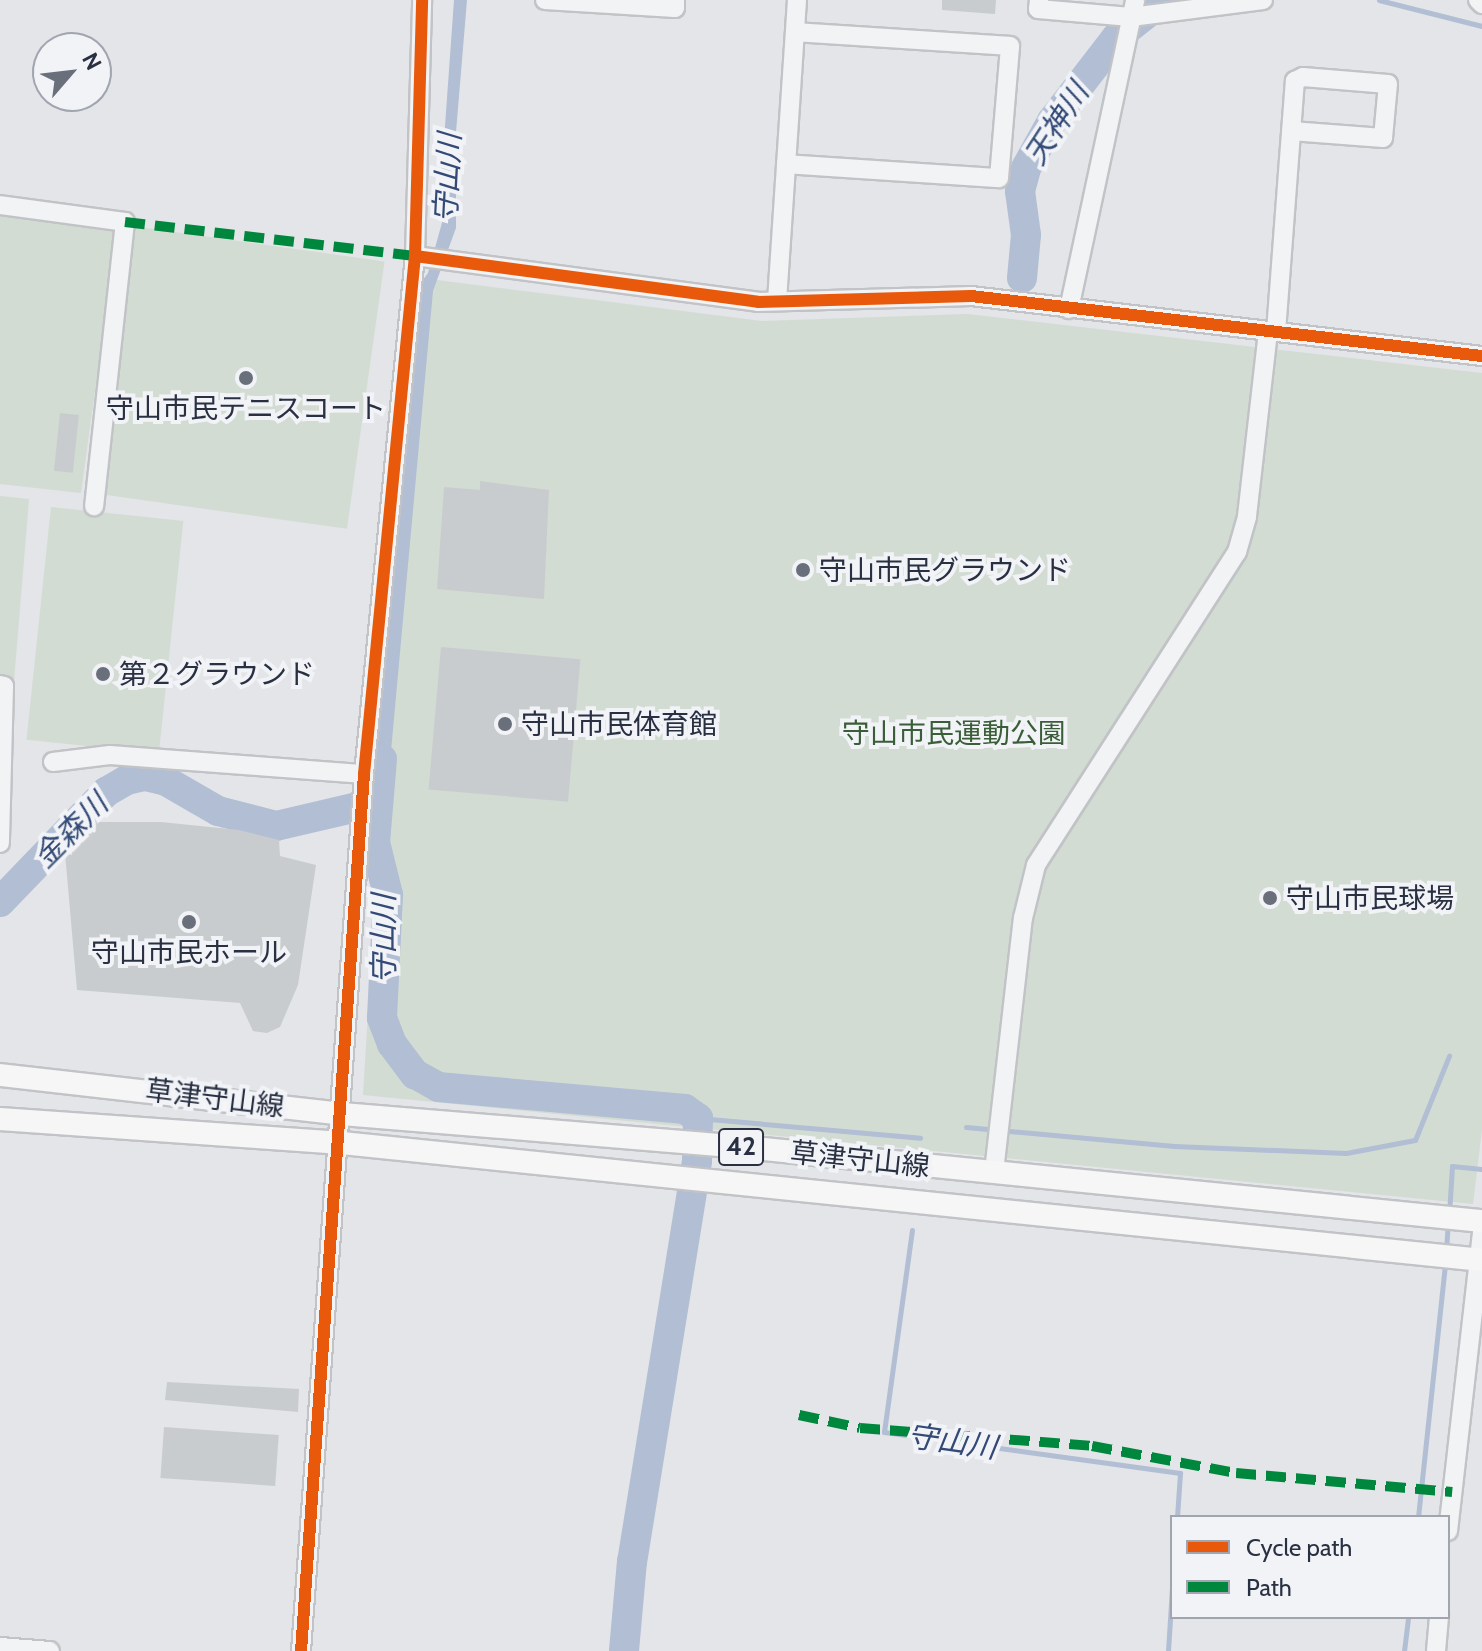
<!DOCTYPE html>
<meta charset="utf-8">
<style>
body{margin:0}
#map{position:relative;width:1482px;height:1651px;overflow:hidden;background:#e3e5e8;font-family:Cabin,"Noto Sans JP",sans-serif}
div>[style]{position:absolute}
.green>*{inset:0;background:#d2dcd3;transform-origin:0 0}
.water>*{inset:0;background:#b1bed3}
.stream>*{height:5px;margin:-2.5px;padding:0 2.5px;transform-origin:2.5px;border-radius:2.5px;background:#b1bed3}
.river>*{height:30px;margin:-15px;padding:0 15px;transform-origin:15px;border-radius:15px;background:#b1bed3}
.building>*{inset:0;background:#c9cccf;transform-origin:0 0}
.roads{filter:drop-shadow(2px 0 #c1c3c6) drop-shadow(-2px 0 #c1c3c6) drop-shadow(0 2px #c1c3c6) drop-shadow(0 -2px #c1c3c6)}
.minor>*{height:18px;margin:-9px;padding:0 9px;transform-origin:9px;border-radius:9px;background:#f2f3f5}
.major>*{height:22px;margin:-11px;padding:0 11px;transform-origin:11px;border-radius:11px;background:#f6f6f7}
.quiet>*{height:10px;margin-top:-5px;transform-origin:0;background:repeating-linear-gradient(90deg,#00873e 0 20px,transparent 0 30px)}
.cycleway>*{height:12px;margin:-6px;padding:0 6px;transform-origin:6px;border-radius:6px;background:#e8590c}
.dots>*{width:22px;height:22px;translate:-50% -50%;box-sizing:border-box;border:4px solid #f1f3f7;border-radius:50%}
span{translate:-50% -50%;white-space:nowrap;text-align:center;line-height:1.15;-webkit-text-stroke:8px #f1f3f7;paint-order:stroke}
.shield-label span{padding:2px 6px;background:#f1f3f7;border:2px solid;border-radius:6px;-webkit-text-stroke-width:0}
.shield-label{font-size:26px;color:#293042;font-weight:700}
.poi-label{font-size:28px;color:#293042}
.left{translate:0 -50%;text-align:left}
.park-label{font-size:28px;color:#3a5e37}
.street-label{font-size:28px;color:#293042}
.water-label{font-size:30px;color:#334a76;font-style:italic}
.legend{position:absolute;left:1170px;top:1515px;width:280px;height:104px;box-sizing:border-box;background:#f1f3f7;border:2px solid #a1a5af;margin:0;padding:10px 14px;list-style:none;font-size:24px;color:#293042}
.legend li{display:flex;align-items:center;gap:16px;height:40px}
.legend b{width:40px;border:2px solid #a1a5af}
.north{position:absolute;left:32px;top:32px;width:80px;height:80px;box-sizing:border-box;background:#f1f3f7;border:2px solid #a1a5af;border-radius:50%;rotate:62deg;font-size:22px;font-weight:700;line-height:32px;text-align:center;color:#293042}
.north::after{content:'';display:block;margin:auto;width:28px;height:36px;background:#6a6f7c;clip-path:polygon(50% 0,100% 100%,50% 72%,0 100%)}
</style>
<div id="map">
<div class="green">
<i style="clip-path:polygon(0 213px,117px 230px,81px 493px,0 484px)"></i>
<i style="left:132px;top:226px;width:255px;height:270px;rotate:8deg"></i>
<i style="clip-path:polygon(413px 277px,762px 321px,967px 314px,1482px 373px,1482px 1130px,1473px 1204px,363px 1095px)"></i>
<i style="clip-path:polygon(0 496px,29px 499px,14px 681px,0 680px)"></i>
<i style="left:51px;top:507px;width:133px;height:234px;rotate:6deg"></i>
</div>
<div class="water">
<i style="clip-path:polygon(454px 0,467px 0,456px 132px,456px 228px,433px 291px,387px 795px,371px 799px,417px 288px,428px 273px,445px 212px,440px 196px)"></i>
</div>
<div class="stream">
<i style="left:1379px;top:0;width:106px;rotate:14.2deg"></i>
<i style="left:698px;top:1118px;width:223px;rotate:5.1deg"></i>
<i style="left:966px;top:1127px;width:209px;rotate:5.2deg"></i>
<i style="left:1174px;top:1146px;width:172px;rotate:2.3deg"></i>
<i style="left:1346px;top:1153px;width:70px;rotate:-10.7deg"></i>
<i style="left:1415px;top:1140px;width:91px;rotate:-68deg"></i>
<i style="left:1449px;top:1214px;width:48px;rotate:-86.4deg"></i>
<i style="left:1452px;top:1166px;width:30px;rotate:6deg"></i>
<i style="left:912px;top:1230px;width:204px;rotate:97.9deg"></i>
<i style="left:884px;top:1432px;width:299px;rotate:7.9deg"></i>
<i style="left:1180px;top:1473px;width:44px;rotate:93.9deg"></i>
<i style="left:1446px;top:1250px;width:26px;rotate:-86deg"></i>
<i style="left:1418px;top:1517px;width:255px;rotate:-83.9deg"></i>
<i style="left:1168px;top:1651px;width:64px;rotate:-86.4deg"></i>
<i style="left:1404px;top:1651px;width:34px;rotate:-83deg"></i>
</div>
<div class="river">
<i style="left:1022px;top:278px;width:43px;rotate:-84.7deg"></i>
<i style="left:1026px;top:235px;width:44px;rotate:-97.8deg"></i>
<i style="left:1020px;top:191px;width:24px;rotate:-75deg"></i>
<i style="left:1026px;top:168px;width:54px;rotate:-61deg"></i>
<i style="left:1052px;top:121px;width:105px;rotate:-52.4deg"></i>
<i style="left:1116px;top:38px;width:61px;rotate:-38.4deg"></i>
<i style="left:382px;top:759px;width:83px;rotate:94.8deg"></i>
<i style="left:375px;top:842px;width:55px;rotate:76.2deg"></i>
<i style="left:388px;top:895px;width:123px;rotate:92.8deg"></i>
<i style="left:382px;top:1018px;width:28px;rotate:69deg"></i>
<i style="left:392px;top:1044px;width:38px;rotate:53deg"></i>
<i style="left:415px;top:1074px;width:26px;rotate:29deg"></i>
<i style="left:438px;top:1087px;width:248px;rotate:5.1deg"></i>
<i style="left:685px;top:1109px;width:16px;rotate:35deg"></i>
<i style="left:698px;top:1118px;width:43px;rotate:91.3deg"></i>
<i style="left:697px;top:1161px;width:405px;rotate:99.2deg"></i>
<i style="left:632px;top:1561px;width:90px;rotate:95.1deg"></i>
<i style="left:0;top:902px;width:153px;rotate:-46.1deg"></i>
<i style="left:106px;top:792px;width:24px;rotate:-30deg"></i>
<i style="left:127px;top:780px;width:18px;rotate:-13deg"></i>
<i style="left:145px;top:776px;width:22px;rotate:13deg"></i>
<i style="left:166px;top:781px;width:60px;rotate:30deg"></i>
<i style="left:218px;top:811px;width:60px;rotate:14.5deg"></i>
<i style="left:276px;top:826px;width:105px;rotate:-13.2deg"></i>
</div>
<div class="building">
<i style="clip-path:polygon(942px 0,996px 0,995px 14px,942px 10px)"></i>
<i style="left:60px;top:413px;width:19px;height:58px;rotate:6deg"></i>
<i style="clip-path:polygon(480px 481px,549px 490px,544px 599px,437px 589px,444px 487px,480px 490px)"></i>
<i style="left:441px;top:647px;width:140px;height:143px;rotate:5deg"></i>
<i style="clip-path:polygon(73px 822px,161px 822px,239px 830px,279px 840px,280px 856px,316px 865px,298px 985px,280px 1027px,267px 1033px,253px 1031px,240px 1003px,77px 990px,65px 853px)"></i>
<i style="clip-path:polygon(167px 1382px,299px 1389px,298px 1412px,165px 1400px)"></i>
<i style="left:164px;top:1427px;width:115px;height:51px;rotate:4deg"></i>
</div>
<div class="roads">
<div class="minor">
<i style="left:545px;top:0;width:130px;rotate:3.5deg"></i>
<i style="left:675px;top:8px;width:8px;rotate:-90deg"></i>
<i style="left:1039px;top:0;width:9px;rotate:96deg"></i>
<i style="left:1038px;top:9px;width:93px;rotate:4.9deg"></i>
<i style="left:1131px;top:17px;width:133px;rotate:-7.3deg"></i>
<i style="left:1478px;top:0;width:6px;rotate:45deg"></i>
<i style="left:786px;top:164px;width:213px;rotate:3.8deg"></i>
<i style="left:999px;top:178px;width:132px;rotate:-85.2deg"></i>
<i style="left:1010px;top:46px;width:215px;rotate:-176.3deg"></i>
<i style="left:0;top:205px;width:126px;rotate:7.7deg"></i>
<i style="left:125px;top:222px;width:286px;rotate:96.2deg"></i>
<i style="left:415px;top:256px;width:346px;rotate:7.6deg"></i>
<i style="left:758px;top:302px;width:213px;rotate:-1.6deg"></i>
<i style="left:971px;top:296px;width:515px;rotate:6.7deg"></i>
<i style="left:777px;top:301px;width:302px;rotate:-86.2deg"></i>
<i style="left:1069px;top:309px;width:316px;rotate:-77.9deg"></i>
<i style="left:1276px;top:332px;width:252px;rotate:-85.7deg"></i>
<i style="left:1295px;top:81px;width:9px;rotate:-27deg"></i>
<i style="left:1303px;top:77px;width:85px;rotate:4.7deg"></i>
<i style="left:1388px;top:84px;width:54px;rotate:95.3deg"></i>
<i style="left:1383px;top:138px;width:92px;rotate:-175.6deg"></i>
<i style="left:0;top:685px;width:4px;rotate:14deg"></i>
<i style="left:4px;top:686px;width:157px;rotate:91.5deg"></i>
<i style="left:53px;top:762px;width:57px;rotate:-7deg"></i>
<i style="left:110px;top:755px;width:255px;rotate:4.3deg"></i>
<i style="left:995px;top:1163px;width:247px;rotate:-83.5deg"></i>
<i style="left:1023px;top:918px;width:55px;rotate:-76.2deg"></i>
<i style="left:1036px;top:865px;width:372px;rotate:-57.3deg"></i>
<i style="left:1237px;top:552px;width:37px;rotate:-74deg"></i>
<i style="left:1247px;top:516px;width:186px;rotate:-83.5deg"></i>
<i style="left:1448px;top:1531px;width:301px;rotate:-83.5deg"></i>
<i style="left:0;top:1647px;width:50px;rotate:4.6deg"></i>
<i style="left:301px;top:1651px;width:879px;rotate:-85.89deg"></i>
<i style="left:364px;top:774px;width:521px;rotate:-84.38deg"></i>
<i style="left:415px;top:256px;width:256px;rotate:-88.4deg"></i>
<i style="left:1436px;top:1651px;width:34px;rotate:-85deg"></i>
</div>
<div class="major">
<i style="left:0;top:1075px;width:344px;rotate:6.5deg"></i>
<i style="left:342px;top:1114px;width:393px;rotate:4.7deg"></i>
<i style="left:734px;top:1146px;width:752px;rotate:5.73deg"></i>
<i style="left:0;top:1119px;width:343px;rotate:4deg"></i>
<i style="left:342px;top:1143px;width:1146px;rotate:5.86deg"></i>
</div>
</div>
<div class="quiet">
<i style="left:125px;top:222px;width:292px;rotate:6.7deg"></i>
<i style="left:799px;top:1415px;width:62px;rotate:12deg"></i>
<i style="left:860px;top:1428px;width:233px;rotate:4.4deg"></i>
<i style="left:1092px;top:1446px;width:147px;rotate:10.6deg"></i>
<i style="left:1236px;top:1473px;width:217px;rotate:5deg"></i>
</div>
<div class="cycleway">
<i style="left:415px;top:256px;width:346px;rotate:7.6deg"></i>
<i style="left:758px;top:302px;width:213px;rotate:-1.6deg"></i>
<i style="left:971px;top:296px;width:515px;rotate:6.7deg"></i>
<i style="left:301px;top:1651px;width:879px;rotate:-85.89deg"></i>
<i style="left:364px;top:774px;width:521px;rotate:-84.38deg"></i>
<i style="left:415px;top:256px;width:256px;rotate:-88.4deg"></i>
</div>
<div class="dots">
<i style="left:246px;top:378px;background:#6a6f7c"></i>
<i style="left:803px;top:570px;background:#6a6f7c"></i>
<i style="left:103px;top:674px;background:#6a6f7c"></i>
<i style="left:505px;top:724px;background:#6a6f7c"></i>
<i style="left:1270px;top:898px;background:#6a6f7c"></i>
<i style="left:189px;top:922px;background:#6a6f7c"></i>
</div>
<div class="shield-label">
<span style="left:741px;top:1147px">42</span>
</div>
<div class="poi-label">
<span style="left:246px;top:408px">守山市民テニスコート</span>
<span class="left" style="left:819px;top:570px">守山市民グラウンド</span>
<span class="left" style="left:119px;top:674px">第２グラウンド</span>
<span class="left" style="left:521px;top:724px">守山市民体育館</span>
<span class="left" style="left:1286px;top:898px">守山市民球場</span>
<span style="left:189px;top:952px">守山市民ホール</span>
</div>
<div class="park-label">
<span style="left:954px;top:733px">守山市民運動公園</span>
</div>
<div class="street-label">
<span style="left:215px;top:1098px;rotate:7deg">草津守山線</span>
<span style="left:860px;top:1159px;rotate:6deg">草津守山線</span>
</div>
<div class="water-label">
<span style="left:1057px;top:124px;rotate:-57deg">天神川</span>
<span style="left:448px;top:178px;rotate:-87deg">守山川</span>
<span style="left:71px;top:831px;rotate:-45deg">金森川</span>
<span style="left:384px;top:939px;rotate:-90deg">守山川</span>
<span style="left:952px;top:1442px;rotate:8deg">守山川</span>
</div>
<ul class="legend">
<li><b style="height:10px;background:#e8590c"></b>Cycle path</li>
<li><b style="height:10px;background:#00873e"></b>Path</li>
</ul>
<div class="north">N</div>
</div>
